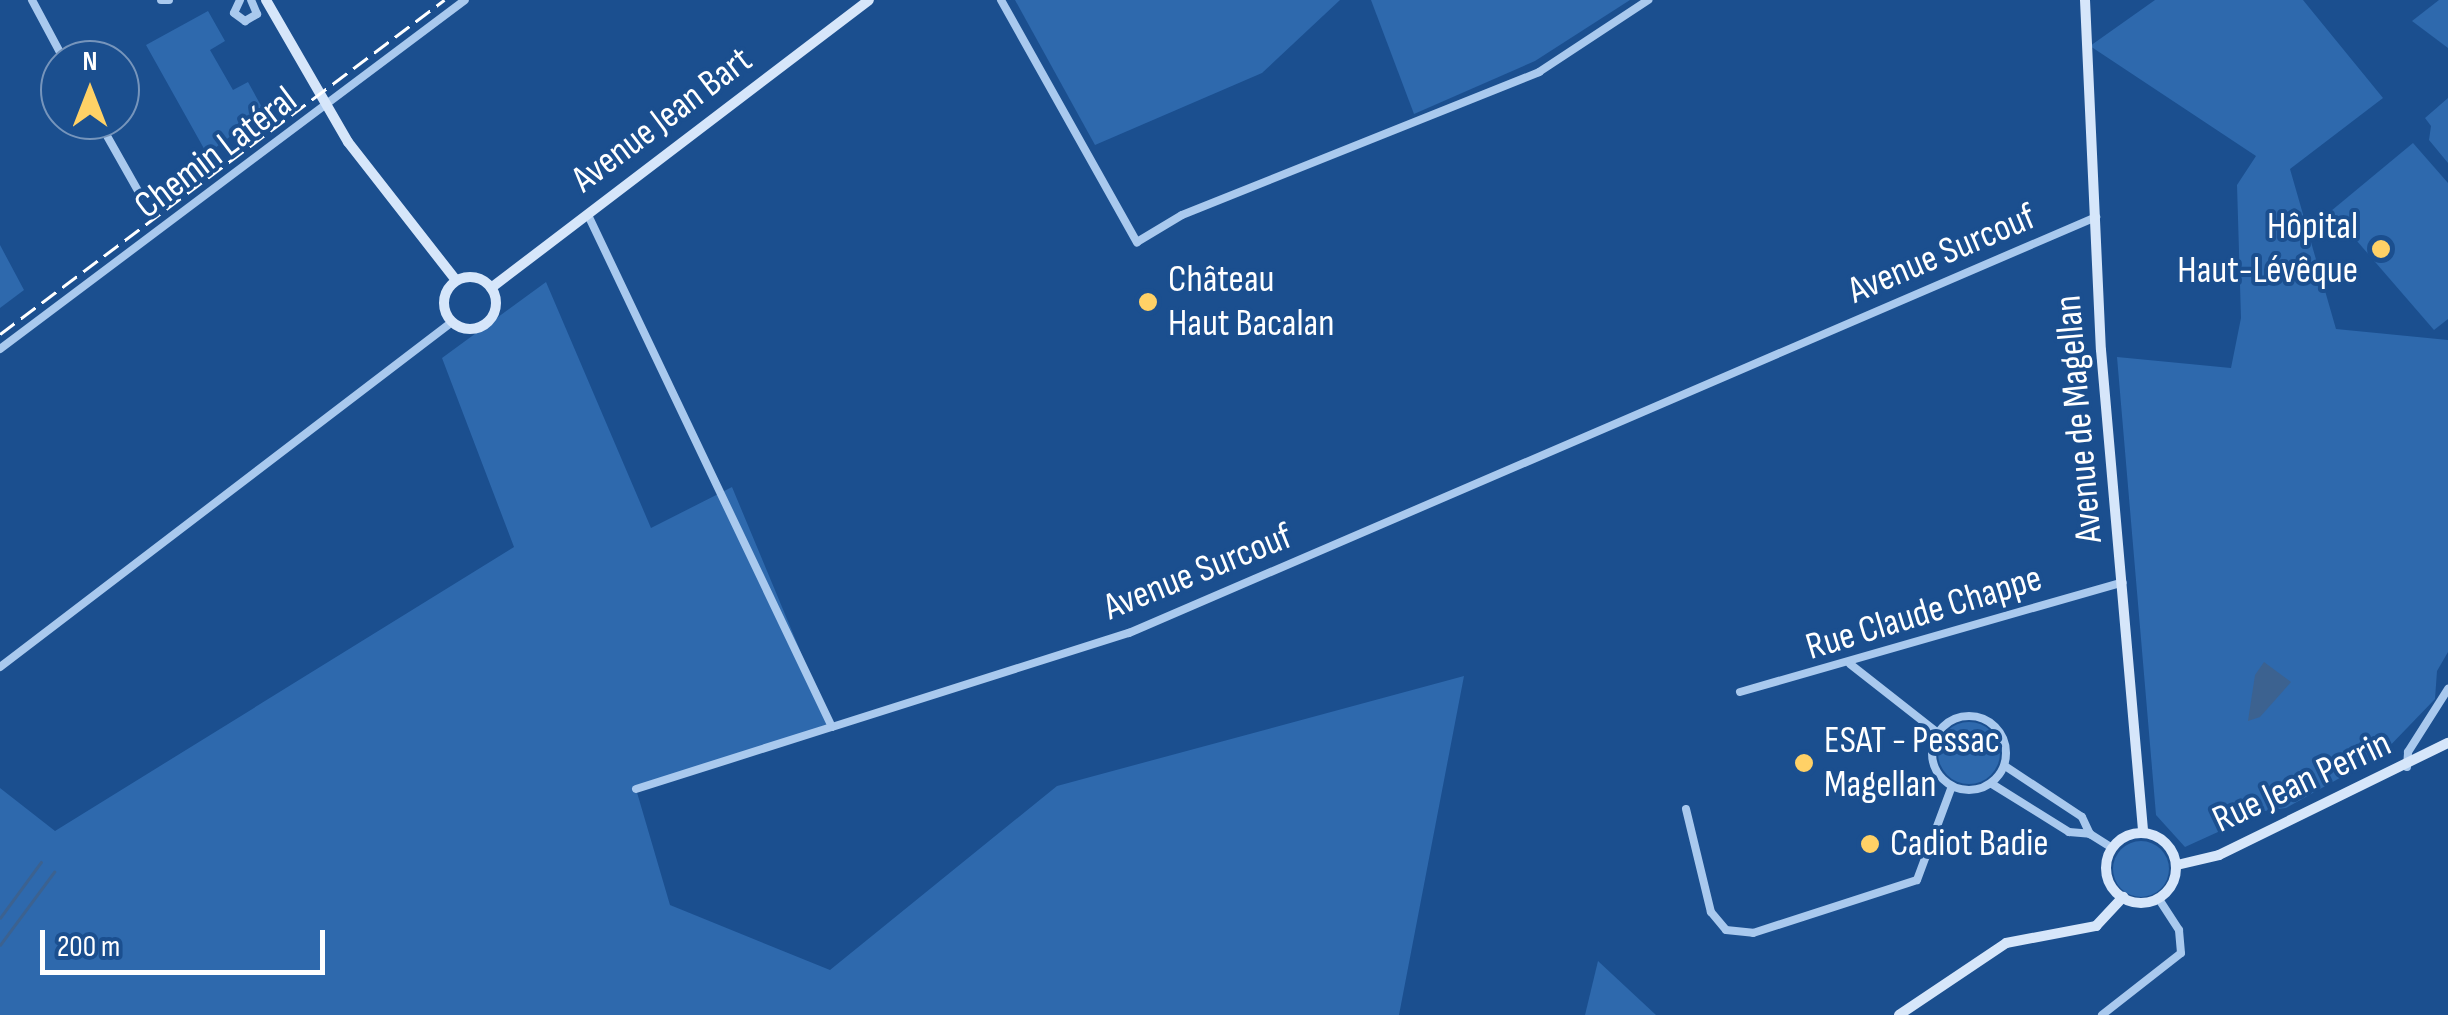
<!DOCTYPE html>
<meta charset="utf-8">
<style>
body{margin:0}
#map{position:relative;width:2448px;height:1015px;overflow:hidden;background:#1b4f8f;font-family:"Sofia Sans Condensed",sans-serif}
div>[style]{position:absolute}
.green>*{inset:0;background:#2e69ad}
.round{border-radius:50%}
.water>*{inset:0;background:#3c6290}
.stream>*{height:2.5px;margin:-1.25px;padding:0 1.25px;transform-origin:1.25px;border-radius:1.25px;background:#3c6290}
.street>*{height:8px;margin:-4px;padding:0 4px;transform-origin:4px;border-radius:4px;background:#a9c9ee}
.street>.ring{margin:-4px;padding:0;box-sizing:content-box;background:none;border:8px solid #a9c9ee;border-radius:50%}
.secondary>*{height:10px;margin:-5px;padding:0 5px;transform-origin:5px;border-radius:5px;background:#d6e6fa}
.secondary>.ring{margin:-5px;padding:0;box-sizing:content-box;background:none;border:10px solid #d6e6fa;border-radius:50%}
.rail>*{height:2.5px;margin-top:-1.25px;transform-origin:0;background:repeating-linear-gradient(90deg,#fff 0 18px,transparent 0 26px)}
.dots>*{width:28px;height:28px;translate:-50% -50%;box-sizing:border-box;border:5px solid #1b4f8f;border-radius:50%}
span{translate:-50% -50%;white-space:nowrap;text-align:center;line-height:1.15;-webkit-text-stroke:8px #1b4f8f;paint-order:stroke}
.street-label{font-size:38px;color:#fff}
.poi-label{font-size:38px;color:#fff}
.right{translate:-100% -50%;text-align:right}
.left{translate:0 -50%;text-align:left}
.north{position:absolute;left:40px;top:40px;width:100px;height:100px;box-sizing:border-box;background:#1b4f8f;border:2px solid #7695bc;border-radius:50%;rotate:0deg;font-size:28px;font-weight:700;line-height:40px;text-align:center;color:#fff}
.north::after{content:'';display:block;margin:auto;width:35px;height:45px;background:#ffd166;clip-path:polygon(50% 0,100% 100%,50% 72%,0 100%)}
.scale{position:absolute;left:40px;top:930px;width:285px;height:45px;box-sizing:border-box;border:5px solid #fff;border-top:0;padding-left:12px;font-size:30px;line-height:35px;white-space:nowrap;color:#fff;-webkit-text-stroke:8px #1b4f8f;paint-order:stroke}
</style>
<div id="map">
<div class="green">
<i style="clip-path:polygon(1015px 0,1340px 0,1262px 73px,1095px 145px)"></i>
<i style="clip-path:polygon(1371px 0,1630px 0,1535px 61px,1414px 114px)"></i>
<i style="clip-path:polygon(2155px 0,2303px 0,2383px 98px,2290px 169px,2336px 329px,2448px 340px,2448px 652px,2437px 671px,2435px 699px,2381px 755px,2286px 808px,2264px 811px,2185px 847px,2156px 815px,2117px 357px,2231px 368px,2241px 318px,2237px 185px,2256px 156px,2090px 46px)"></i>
<i style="clip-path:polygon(2439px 0,2448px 0,2448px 48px,2412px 21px)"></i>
<i style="clip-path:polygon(208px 11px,225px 41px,210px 50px,233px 90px,248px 82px,264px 111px,207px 154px,146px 45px)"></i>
<i style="clip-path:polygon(2448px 98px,2448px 163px,2429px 140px,2431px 126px,2425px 118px)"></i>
<i style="clip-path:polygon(2413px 143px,2448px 183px,2448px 319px,2434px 330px,2331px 211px)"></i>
<i style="clip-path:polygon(0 245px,24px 290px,0 308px)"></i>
<i style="clip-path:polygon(546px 282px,651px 528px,732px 487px,832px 727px,636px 789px,670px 905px,830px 970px,1057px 786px,1464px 676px,1399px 1015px,0 1015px,0 788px,55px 831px,514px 547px,442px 358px)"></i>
<i class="round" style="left:1938px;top:722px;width:62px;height:62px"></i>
<i class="round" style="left:2113px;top:841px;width:56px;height:56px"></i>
<i style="clip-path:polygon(1598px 961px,1656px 1015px,1585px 1015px)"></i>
</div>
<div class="water">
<i style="clip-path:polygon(2264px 662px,2291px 682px,2260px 717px,2248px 721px,2255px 675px)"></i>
</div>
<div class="stream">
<i style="left:0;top:918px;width:69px;rotate:-53.8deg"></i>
<i style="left:0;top:945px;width:91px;rotate:-53.5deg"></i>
</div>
<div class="street">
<i style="left:32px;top:0;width:68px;rotate:61.9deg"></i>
<i style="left:161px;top:0;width:8px"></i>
<i style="left:240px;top:0;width:14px;rotate:115deg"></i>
<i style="left:234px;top:13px;width:14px;rotate:36deg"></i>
<i style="left:245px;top:21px;width:14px;rotate:-30deg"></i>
<i style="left:257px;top:14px;width:15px;rotate:-113deg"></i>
<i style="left:1001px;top:0;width:278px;rotate:60.7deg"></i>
<i style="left:1137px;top:242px;width:52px;rotate:-31deg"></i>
<i style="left:1182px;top:215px;width:385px;rotate:-21.8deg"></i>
<i style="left:1539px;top:72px;width:131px;rotate:-33.4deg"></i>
<i style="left:98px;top:120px;width:87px;rotate:60.5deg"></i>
<i style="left:588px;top:215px;width:567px;rotate:64.52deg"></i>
<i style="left:832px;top:727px;width:312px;rotate:-17.6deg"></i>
<i style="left:1129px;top:633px;width:1053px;rotate:-23.28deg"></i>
<i style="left:0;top:349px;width:581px;rotate:-36.89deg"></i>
<i style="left:1850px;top:664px;width:112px;rotate:38.1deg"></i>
<i style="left:0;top:667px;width:569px;rotate:-37.35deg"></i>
<i style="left:1740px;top:692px;width:398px;rotate:-16deg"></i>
<i class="ring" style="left:1932px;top:716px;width:66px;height:66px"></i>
<i style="left:2005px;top:766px;width:92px;rotate:33.5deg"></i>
<i style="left:2082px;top:817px;width:19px;rotate:65deg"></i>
<i style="left:2407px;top:767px;width:15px;rotate:-86deg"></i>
<i style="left:2408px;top:752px;width:75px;rotate:-57.6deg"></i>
<i style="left:1992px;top:784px;width:91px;rotate:31.9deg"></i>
<i style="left:2069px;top:832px;width:21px;rotate:5deg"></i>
<i style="left:2090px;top:834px;width:26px;rotate:32deg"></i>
<i style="left:636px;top:789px;width:206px;rotate:-17.6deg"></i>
<i style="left:1686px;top:809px;width:106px;rotate:76.4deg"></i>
<i style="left:1711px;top:912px;width:23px;rotate:50deg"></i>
<i style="left:1726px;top:930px;width:27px;rotate:6deg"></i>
<i style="left:1753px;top:933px;width:172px;rotate:-17.9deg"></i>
<i style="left:1917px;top:880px;width:100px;rotate:-69.6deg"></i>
<i style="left:2102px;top:1015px;width:100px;rotate:-38.1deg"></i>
<i style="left:2181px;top:953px;width:23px;rotate:-95deg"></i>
<i style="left:2179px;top:930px;width:37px;rotate:-123deg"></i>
</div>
<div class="secondary">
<i style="left:266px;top:0;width:164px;rotate:60deg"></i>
<i style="left:348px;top:142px;width:175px;rotate:52deg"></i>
<i style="left:2085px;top:0;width:350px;rotate:87.4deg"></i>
<i style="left:2101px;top:350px;width:484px;rotate:85deg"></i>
<i class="ring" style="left:444px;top:277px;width:42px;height:42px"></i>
<i style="left:491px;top:288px;width:475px;rotate:-37.3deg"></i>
<i class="ring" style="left:2106px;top:833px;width:60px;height:60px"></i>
<i style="left:2177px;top:865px;width:43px;rotate:-13.4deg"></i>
<i style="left:2219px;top:855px;width:255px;rotate:-26.1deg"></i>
<i style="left:1899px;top:1015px;width:129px;rotate:-33.9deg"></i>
<i style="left:2006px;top:943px;width:92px;rotate:-10.7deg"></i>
<i style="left:2096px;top:926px;width:40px;rotate:-47deg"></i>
</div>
<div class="rail">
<i style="left:0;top:334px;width:556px;rotate:-36.95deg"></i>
</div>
<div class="dots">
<i style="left:2381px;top:249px;background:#ffd166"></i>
<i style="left:1148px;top:302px;background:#ffd166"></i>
<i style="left:1804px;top:763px;background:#ffd166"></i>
<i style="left:1870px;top:844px;background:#ffd166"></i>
</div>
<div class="street-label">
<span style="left:662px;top:120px;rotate:-37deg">Avenue Jean Bart</span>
<span style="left:216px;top:153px;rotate:-37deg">Chemin Latéral</span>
<span style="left:1942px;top:254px;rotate:-23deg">Avenue Surcouf</span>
<span style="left:2079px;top:419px;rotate:-95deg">Avenue de Magellan</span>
<span style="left:1198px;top:572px;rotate:-22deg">Avenue Surcouf</span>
<span style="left:1924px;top:613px;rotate:-17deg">Rue Claude Chappe</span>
<span style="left:2302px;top:782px;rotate:-25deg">Rue Jean Perrin</span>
</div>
<div class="poi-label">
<span class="right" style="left:2358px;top:249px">Hôpital<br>Haut-Lévêque</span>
<span class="left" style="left:1168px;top:302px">Château<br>Haut Bacalan</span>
<span class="left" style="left:1824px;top:763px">ESAT - Pessac<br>Magellan</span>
<span class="left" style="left:1890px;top:844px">Cadiot Badie</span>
</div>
<div class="north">N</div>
<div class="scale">200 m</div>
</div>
